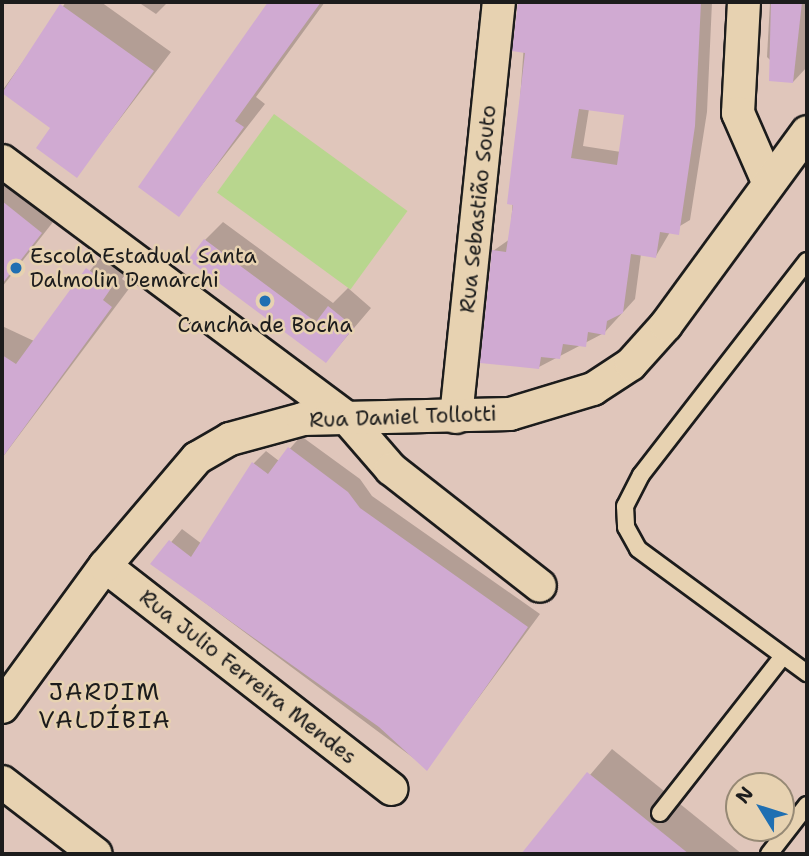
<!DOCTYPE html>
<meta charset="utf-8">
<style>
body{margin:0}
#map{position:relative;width:809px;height:856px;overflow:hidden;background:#e0c6bb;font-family:"Shantell Sans",sans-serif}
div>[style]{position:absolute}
.green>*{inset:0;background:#b8d68e;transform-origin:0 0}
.shadow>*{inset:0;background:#0003}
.building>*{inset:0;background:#d0aad2}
.roads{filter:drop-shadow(2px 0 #1c1c1c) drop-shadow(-2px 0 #1c1c1c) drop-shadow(0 2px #1c1c1c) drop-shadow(0 -2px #1c1c1c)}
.service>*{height:16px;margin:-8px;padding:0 8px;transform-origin:8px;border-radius:8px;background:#e7d2b1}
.minor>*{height:32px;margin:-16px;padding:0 16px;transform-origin:16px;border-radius:16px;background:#e7d2b1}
.dots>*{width:19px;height:19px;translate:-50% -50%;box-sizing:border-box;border:4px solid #e7d2b1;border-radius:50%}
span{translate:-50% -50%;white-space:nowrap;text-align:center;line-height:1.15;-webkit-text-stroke:5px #e7d2b1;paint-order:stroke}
.street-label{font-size:21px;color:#1c1c1c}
.poi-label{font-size:21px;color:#1c1c1c}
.left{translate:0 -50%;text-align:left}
.quarter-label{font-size:24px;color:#1c1c1c;letter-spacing:2px}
.frame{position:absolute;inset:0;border:4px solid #1c1c1c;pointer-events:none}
.north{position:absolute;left:725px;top:772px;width:70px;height:70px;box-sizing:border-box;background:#e7d2b1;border:2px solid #968975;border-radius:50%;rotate:308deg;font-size:19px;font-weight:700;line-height:28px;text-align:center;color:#1c1c1c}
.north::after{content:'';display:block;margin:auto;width:24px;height:32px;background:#1f6fb2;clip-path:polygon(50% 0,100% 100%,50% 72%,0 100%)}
</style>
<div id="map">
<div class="green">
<i style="left:274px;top:114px;width:165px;height:97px;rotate:36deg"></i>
</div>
<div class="shadow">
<i style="clip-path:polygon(66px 2px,101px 2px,171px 52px,77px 175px,53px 127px,2px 91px)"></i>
<i style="clip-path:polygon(138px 2px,168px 2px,156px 14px)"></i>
<i style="clip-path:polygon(272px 2px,325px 2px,256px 97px,265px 104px,179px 214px,140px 187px)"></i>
<i style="clip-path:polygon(evenodd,527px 2px,712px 2px,707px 112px,690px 220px,670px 232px,656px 256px,641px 254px,635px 299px,604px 333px,539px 367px,493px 251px,510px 239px,527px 2px,589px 109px,626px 114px,621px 152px,583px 146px,589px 109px)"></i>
<i style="clip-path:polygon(770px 2px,807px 2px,807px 67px,793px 82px,767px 57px)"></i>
<i style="clip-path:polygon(2px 159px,64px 208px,2px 287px)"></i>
<i style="clip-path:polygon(223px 222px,333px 303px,348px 288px,371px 308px,326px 361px,205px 240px)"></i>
<i style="clip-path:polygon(108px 248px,132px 265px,122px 279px,131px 286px,2px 458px,2px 326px,34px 341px)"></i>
<i style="clip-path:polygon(301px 436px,360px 479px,372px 496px,540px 614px,427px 768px,153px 564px,182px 529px,202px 544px,253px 464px,266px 451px,279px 461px)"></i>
<i style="clip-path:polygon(612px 749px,742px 854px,523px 854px)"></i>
</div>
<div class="building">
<i style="clip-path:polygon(268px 2px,321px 2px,235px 121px,244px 127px,179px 217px,138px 187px)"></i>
<i style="clip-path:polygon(evenodd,518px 2px,701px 2px,695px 126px,679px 235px,660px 232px,656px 258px,631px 254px,623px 313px,607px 321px,605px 335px,588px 332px,586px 347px,563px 344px,560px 359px,541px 357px,539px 369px,480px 363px,492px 250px,506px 252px,513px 205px,507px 204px,525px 53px,512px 51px,518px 2px,579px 109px,624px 115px,617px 165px,571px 158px,579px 109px)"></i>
<i style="clip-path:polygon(771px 2px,802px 2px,793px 83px,769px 81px)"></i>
<i style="clip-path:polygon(60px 4px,154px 71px,77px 178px,36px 148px,50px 128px,2px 93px)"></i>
<i style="clip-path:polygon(2px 201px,42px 233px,2px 284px)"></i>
<i style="clip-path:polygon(204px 239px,316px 322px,328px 306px,354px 327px,326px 363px,188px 260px)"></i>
<i style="clip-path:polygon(86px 268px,112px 287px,103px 300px,112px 307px,2px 458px,2px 355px,16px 364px)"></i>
<i style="clip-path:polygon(288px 447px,348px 492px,360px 508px,528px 627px,427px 771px,379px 727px,150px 564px,169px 540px,191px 557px,252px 462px,268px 474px)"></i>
<i style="clip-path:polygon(587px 772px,689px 854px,521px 854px)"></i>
</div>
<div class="roads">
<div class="service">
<i style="left:807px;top:261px;width:271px;rotate:127.8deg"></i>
<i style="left:641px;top:475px;width:35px;rotate:117deg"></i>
<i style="left:625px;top:506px;width:21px;rotate:87deg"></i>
<i style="left:626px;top:527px;width:25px;rotate:61deg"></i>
<i style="left:638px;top:549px;width:210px;rotate:36.3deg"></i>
<i style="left:660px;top:813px;width:199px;rotate:-51.9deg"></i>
<i style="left:769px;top:854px;width:62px;rotate:-52.2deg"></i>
</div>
<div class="minor">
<i style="left:744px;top:2px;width:111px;rotate:93.1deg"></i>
<i style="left:738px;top:113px;width:77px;rotate:66.4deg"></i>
<i style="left:2px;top:161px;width:429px;rotate:36.7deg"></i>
<i style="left:346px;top:417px;width:69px;rotate:49.1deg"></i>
<i style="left:391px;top:469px;width:189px;rotate:38.1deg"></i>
<i style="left:456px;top:417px;width:417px;rotate:-84.1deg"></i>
<i style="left:105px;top:566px;width:363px;rotate:37.9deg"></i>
<i style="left:2px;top:707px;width:175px;rotate:-53.9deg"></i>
<i style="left:105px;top:566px;width:142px;rotate:-49.6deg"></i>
<i style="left:197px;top:458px;width:38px;rotate:-30deg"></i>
<i style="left:230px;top:439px;width:76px;rotate:-15.3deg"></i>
<i style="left:303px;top:419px;width:207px;rotate:-1.4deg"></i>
<i style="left:510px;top:414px;width:87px;rotate:-16.8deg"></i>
<i style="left:593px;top:389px;width:45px;rotate:-33.3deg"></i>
<i style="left:631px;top:364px;width:52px;rotate:-48.1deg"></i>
<i style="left:666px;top:325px;width:239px;rotate:-53.8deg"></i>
<i style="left:2px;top:782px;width:118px;rotate:37.5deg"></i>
</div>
</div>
<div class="dots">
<i style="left:16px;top:268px;background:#1f6fb2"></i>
<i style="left:265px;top:301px;background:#1f6fb2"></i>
</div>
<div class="street-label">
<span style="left:478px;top:209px;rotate:-84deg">Rua Sebastião Souto</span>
<span style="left:403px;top:417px;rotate:-2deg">Rua Daniel Tollotti</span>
<span style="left:248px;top:677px;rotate:38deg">Rua Julio Ferreira Mendes</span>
</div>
<div class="poi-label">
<span class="left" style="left:30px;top:268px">Escola Estadual Santa<br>Dalmolin Demarchi</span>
<span style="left:265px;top:325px">Cancha de Bocha</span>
</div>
<div class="quarter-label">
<span style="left:105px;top:707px">JARDIM<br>VALDÍBIA</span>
</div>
<div class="frame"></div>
<div class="north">N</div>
</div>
